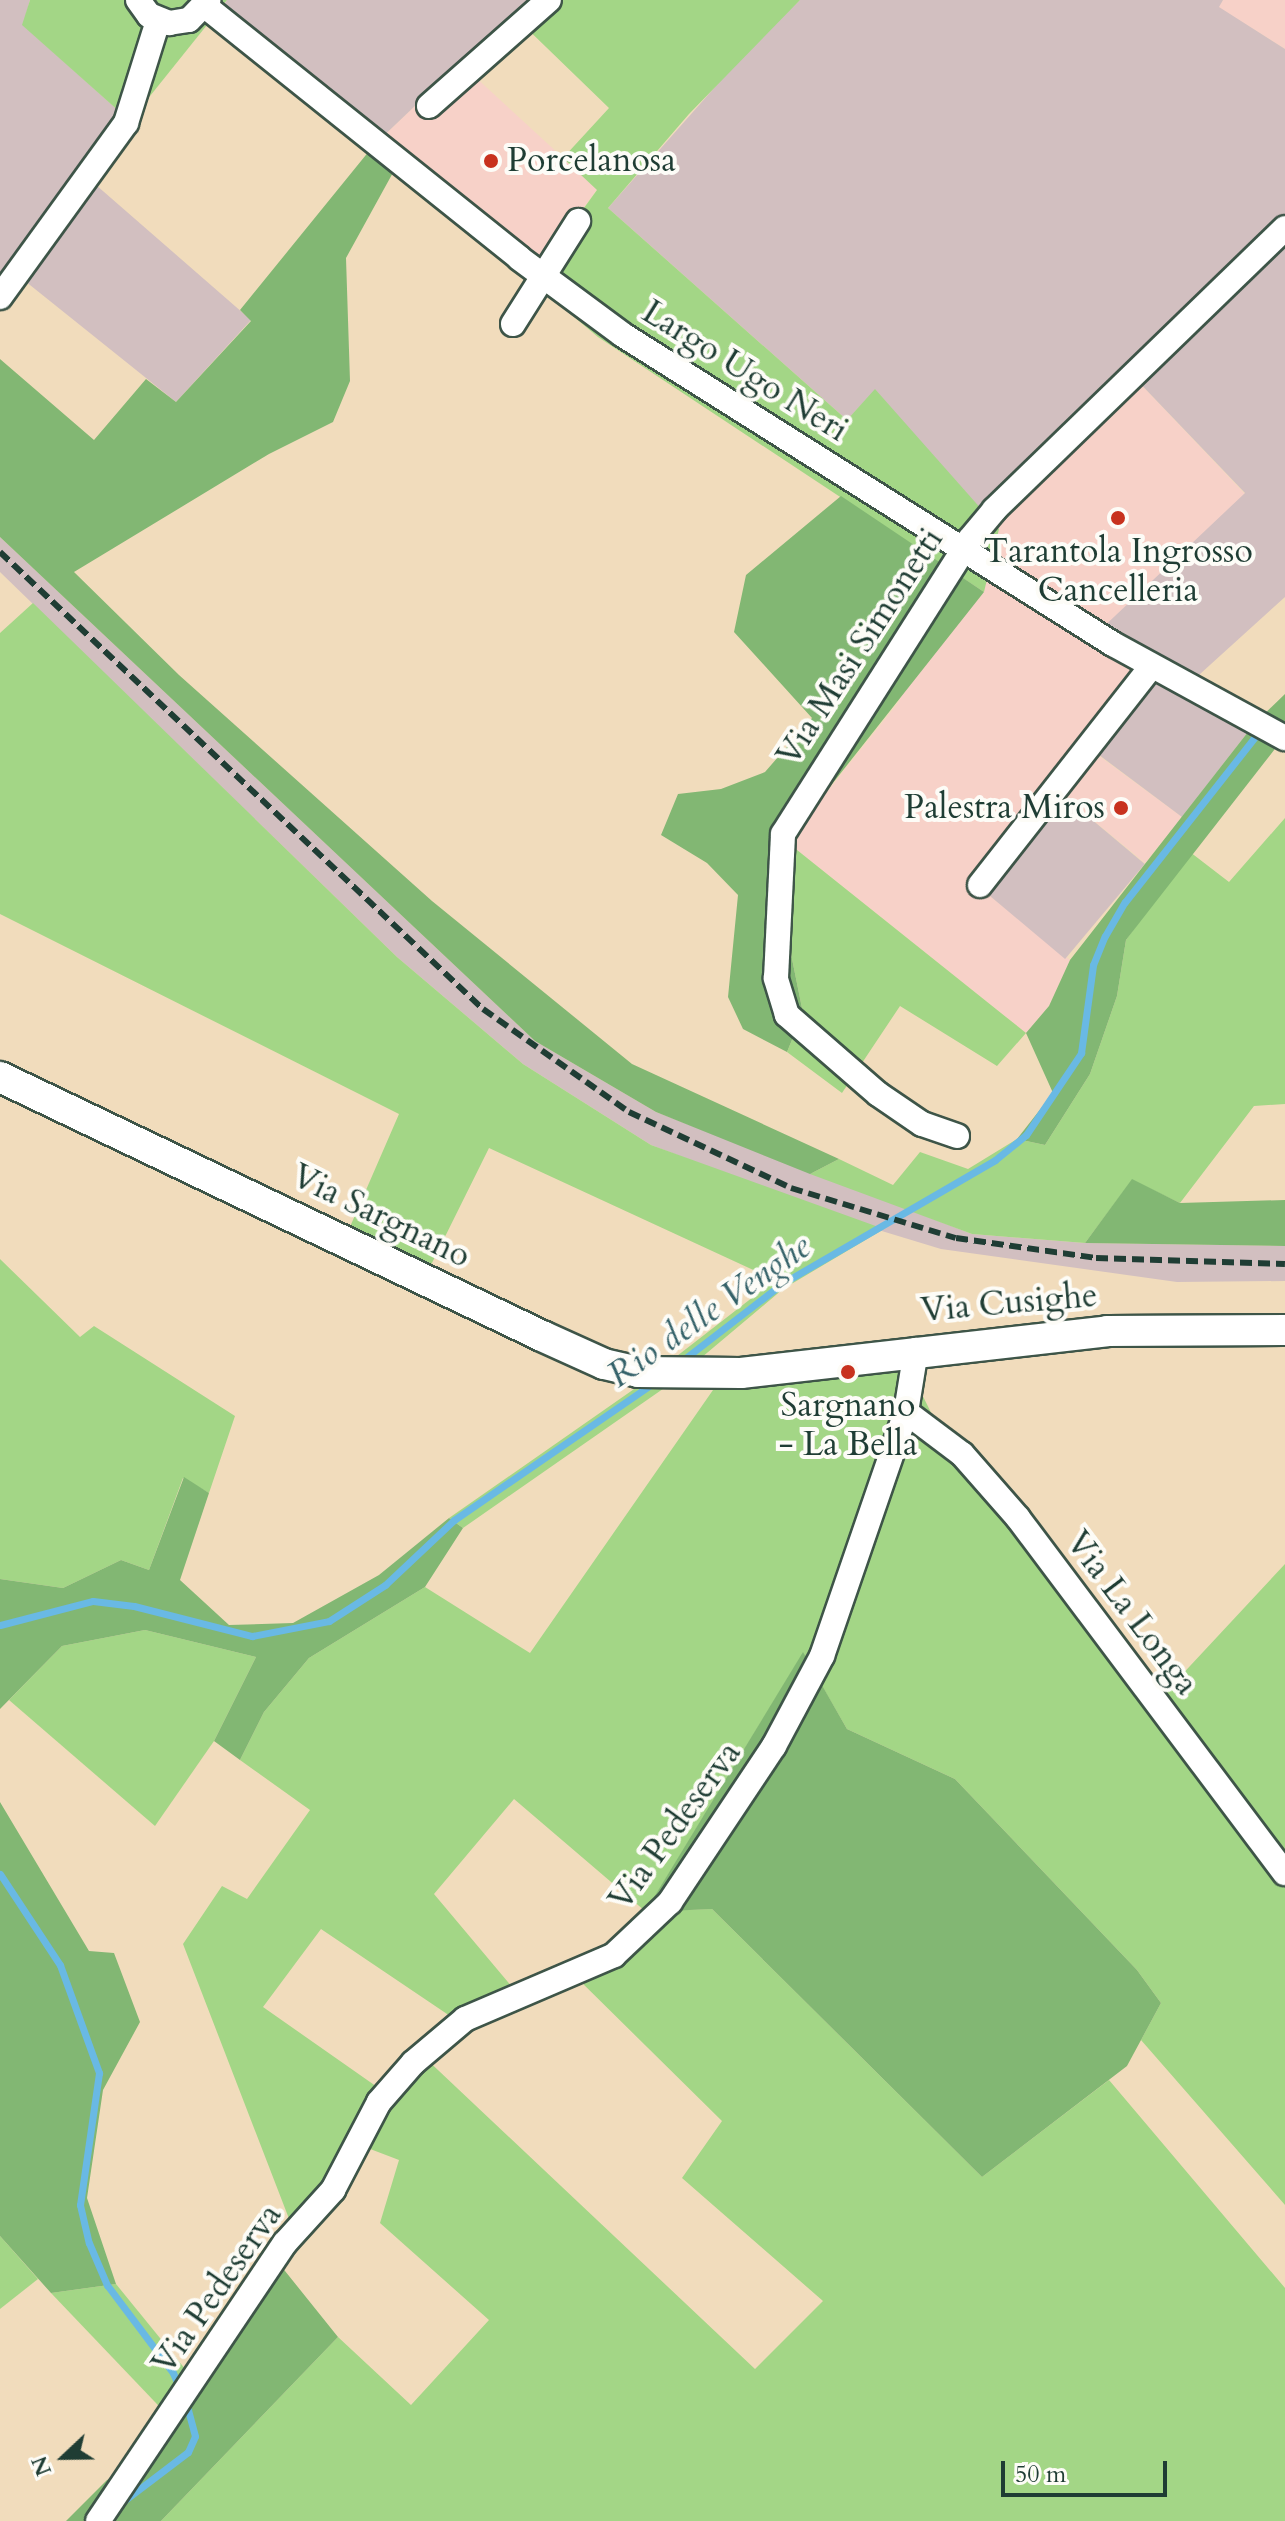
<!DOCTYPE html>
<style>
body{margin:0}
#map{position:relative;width:1285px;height:2521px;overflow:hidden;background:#f1dcbc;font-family:Cardo,serif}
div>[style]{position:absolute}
.built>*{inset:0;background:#f7d1c8}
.industrial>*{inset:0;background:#d2bfc0;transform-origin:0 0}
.green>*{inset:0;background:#a3d686}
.forest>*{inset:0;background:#82b773}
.stream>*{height:7px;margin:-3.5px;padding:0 3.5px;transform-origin:3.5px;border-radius:3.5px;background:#69b9e4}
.roads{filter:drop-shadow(2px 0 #3e5548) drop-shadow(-2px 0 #3e5548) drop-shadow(0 2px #3e5548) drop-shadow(0 -2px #3e5548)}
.minor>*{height:24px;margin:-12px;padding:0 12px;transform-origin:12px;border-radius:12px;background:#fff}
.tertiary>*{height:30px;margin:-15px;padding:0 15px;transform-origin:15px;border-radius:15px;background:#fff}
.rail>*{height:6px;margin-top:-3px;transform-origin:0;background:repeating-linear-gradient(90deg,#1f3d34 0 12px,transparent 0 18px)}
.dots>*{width:22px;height:22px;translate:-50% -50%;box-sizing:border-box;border:4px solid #fdfcf7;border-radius:50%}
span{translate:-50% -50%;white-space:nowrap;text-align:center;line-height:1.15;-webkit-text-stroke:8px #fdfcf7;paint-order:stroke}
.poi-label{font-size:34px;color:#1f3d34}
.left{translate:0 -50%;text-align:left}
.right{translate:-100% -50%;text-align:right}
.street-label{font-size:34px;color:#1f3d34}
.water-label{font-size:36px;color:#356269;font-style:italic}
.north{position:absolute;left:24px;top:2417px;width:80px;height:80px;-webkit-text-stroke:6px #fdfcf7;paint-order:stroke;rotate:248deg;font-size:22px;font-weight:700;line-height:32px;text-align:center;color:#1f3d34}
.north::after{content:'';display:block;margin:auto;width:28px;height:36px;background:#1f3d34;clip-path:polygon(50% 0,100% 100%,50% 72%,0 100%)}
.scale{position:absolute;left:1001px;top:2461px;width:166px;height:36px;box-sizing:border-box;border:4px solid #1f3d34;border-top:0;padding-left:10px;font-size:24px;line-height:28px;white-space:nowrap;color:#1f3d34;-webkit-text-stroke:6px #fdfcf7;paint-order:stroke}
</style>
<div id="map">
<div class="built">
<i style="clip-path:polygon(1223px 0,1285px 0,1285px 49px,1218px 7px)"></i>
<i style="clip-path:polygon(460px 63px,597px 189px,531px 281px,374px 145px)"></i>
<i style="clip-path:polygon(1132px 375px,1245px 494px,1098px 633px,1154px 664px,1091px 750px,1182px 817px,1145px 863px,1059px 792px,985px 892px,1070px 960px,1049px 1006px,1026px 1033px,787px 842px,898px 703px,986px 515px)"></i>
</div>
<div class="industrial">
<i style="clip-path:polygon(0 0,30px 0,23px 25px,130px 121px,88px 178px,251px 320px,176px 402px,15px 273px,0 290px)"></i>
<i style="clip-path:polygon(227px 0,538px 0,460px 63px,374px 145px,219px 13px)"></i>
<i style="clip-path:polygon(800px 0,1223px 0,1219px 7px,1285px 49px,1285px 597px,1189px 684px,1255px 723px,1182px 817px,1091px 749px,1153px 665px,1097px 633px,1245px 493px,1132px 375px,986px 515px,875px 390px,847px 420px,608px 208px,746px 52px)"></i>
<i style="clip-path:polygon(0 537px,535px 1041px,656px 1112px,972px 1234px,1085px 1243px,1285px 1246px,1285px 1281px,1177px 1282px,941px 1249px,862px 1225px,651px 1145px,523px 1064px,397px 957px,0 572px)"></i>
<i style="left:1059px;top:792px;width:112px;height:124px;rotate:40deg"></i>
</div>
<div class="green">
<i style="clip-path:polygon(30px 0,227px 0,130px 121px,22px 25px)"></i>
<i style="clip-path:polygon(539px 0,800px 0,689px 114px,608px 208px,847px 420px,875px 389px,999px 529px,984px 592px,598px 337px,531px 281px,597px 190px,563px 158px,609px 108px,515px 17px)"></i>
<i style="clip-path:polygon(33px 603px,397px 957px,523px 1064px,651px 1145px,884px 1229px,783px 1289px,670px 1384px,463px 1528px,449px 1518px,637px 1387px,775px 1280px,489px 1148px,427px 1273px,346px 1236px,399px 1114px,0 914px,0 633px)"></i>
<i style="clip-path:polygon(1285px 818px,1285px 1104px,1254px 1106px,1180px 1203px,1132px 1180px,1085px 1243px,972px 1234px,810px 1174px,839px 1159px,893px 1185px,920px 1152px,968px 1169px,1017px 1139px,1045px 1145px,1090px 1074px,1117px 996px,1126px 940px,1190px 852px,1229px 882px)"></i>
<i style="clip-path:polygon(787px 842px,1026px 1033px,997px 1066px,900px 1006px,842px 1093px,787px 1052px,803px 1013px,772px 860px)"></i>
<i style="clip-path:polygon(0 1259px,80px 1337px,94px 1326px,235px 1416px,209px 1493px,183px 1478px,149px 1570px,121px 1560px,63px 1588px,0 1579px)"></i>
<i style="clip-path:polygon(evenodd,906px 1362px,952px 1455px,1149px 1710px,1285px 1564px,1285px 2205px,1141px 2040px,1161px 2003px,1137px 1970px,955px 1779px,847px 1729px,803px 1653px,646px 1911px,712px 1909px,982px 2177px,1109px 2080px,1285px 2288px,1285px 2521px,161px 2521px,338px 2337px,411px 2405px,489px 2320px,380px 2223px,399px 2160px,344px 2139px,298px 2242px,183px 1944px,222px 1886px,247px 1899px,310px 1810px,240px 1760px,264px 1712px,309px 1658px,425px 1587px,530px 1653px,713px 1390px,906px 1362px,514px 1799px,645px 1911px,573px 1974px,722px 2121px,682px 2178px,823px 2301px,755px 2369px,421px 2054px,380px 2089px,263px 2007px,321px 1929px,453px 2018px,518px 1994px,434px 1894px,514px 1799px)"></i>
<i style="clip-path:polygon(145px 1630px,256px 1657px,214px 1741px,155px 1826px,9px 1700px,62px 1646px)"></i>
<i style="clip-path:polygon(0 2236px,38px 2279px,0 2309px)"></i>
<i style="clip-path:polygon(116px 2284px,199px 2386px,175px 2423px,51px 2293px)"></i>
</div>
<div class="forest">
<i style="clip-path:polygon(374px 145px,395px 169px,346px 258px,350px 381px,333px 422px,269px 454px,74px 572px,179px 675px,432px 901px,632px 1064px,839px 1159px,810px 1174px,656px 1112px,535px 1041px,0 537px,0 359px,94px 440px,146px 379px,176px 402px,251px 321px,240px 310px)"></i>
<i style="clip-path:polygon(841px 496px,984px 592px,772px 860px,803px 1013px,787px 1052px,743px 1029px,728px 997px,738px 895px,707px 863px,661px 835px,678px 794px,721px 789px,765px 772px,812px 718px,734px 632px,746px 575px)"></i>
<i style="clip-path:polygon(1285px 694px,1285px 736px,1126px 940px,1117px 996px,1090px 1074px,1045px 1145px,1017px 1139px,1053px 1093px,1026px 1033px,1049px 1006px,1070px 960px,1255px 723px)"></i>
<i style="clip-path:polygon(1132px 1179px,1180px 1203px,1285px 1200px,1285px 1246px,1085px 1243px)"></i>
<i style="clip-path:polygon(184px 1477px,209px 1493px,180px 1580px,229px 1625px,293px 1623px,379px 1575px,449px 1518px,463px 1528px,425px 1587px,309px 1658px,264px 1712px,240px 1760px,214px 1741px,256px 1657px,145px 1630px,62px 1646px,0 1709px,0 1579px,63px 1588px,121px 1560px,149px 1570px)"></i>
<i style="clip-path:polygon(803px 1652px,847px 1729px,955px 1779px,1137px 1970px,1161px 2003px,1127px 2066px,982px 2177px,712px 1909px,645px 1912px)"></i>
<i style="clip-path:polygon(0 1802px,89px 1951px,114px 1953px,140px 2022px,103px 2090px,87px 2198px,116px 2284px,51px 2293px,0 2236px)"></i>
<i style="clip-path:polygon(281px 2266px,338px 2337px,161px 2521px,66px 2521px,107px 2480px,150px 2459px)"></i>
</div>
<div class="stream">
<i style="left:679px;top:1363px;width:131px;rotate:-37.6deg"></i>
<i style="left:783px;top:1283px;width:245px;rotate:-30.1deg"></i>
<i style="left:995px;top:1160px;width:40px;rotate:-39deg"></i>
<i style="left:1026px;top:1135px;width:99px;rotate:-56.1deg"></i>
<i style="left:1081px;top:1053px;width:89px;rotate:-82.2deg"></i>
<i style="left:1093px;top:965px;width:31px;rotate:-68deg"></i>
<i style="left:1105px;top:936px;width:39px;rotate:-60deg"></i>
<i style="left:1125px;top:902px;width:209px;rotate:-51.8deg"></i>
<i style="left:0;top:1625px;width:96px;rotate:-14.5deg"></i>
<i style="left:93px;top:1601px;width:41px;rotate:7deg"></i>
<i style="left:134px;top:1606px;width:122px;rotate:14.3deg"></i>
<i style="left:252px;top:1636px;width:78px;rotate:-11deg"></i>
<i style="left:329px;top:1621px;width:67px;rotate:-32.7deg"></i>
<i style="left:385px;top:1585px;width:95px;rotate:-43.3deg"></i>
<i style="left:454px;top:1520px;width:242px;rotate:-34.5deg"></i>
<i style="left:0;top:1874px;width:109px;rotate:56.6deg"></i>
<i style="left:60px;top:1965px;width:115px;rotate:70.1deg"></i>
<i style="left:99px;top:2073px;width:133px;rotate:98.2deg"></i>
<i style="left:80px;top:2205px;width:39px;rotate:77deg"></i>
<i style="left:89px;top:2243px;width:46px;rotate:66.8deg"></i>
<i style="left:107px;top:2285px;width:110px;rotate:53.1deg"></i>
<i style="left:173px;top:2373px;width:20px;rotate:66deg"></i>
<i style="left:121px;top:2503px;width:84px;rotate:-37.3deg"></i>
<i style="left:188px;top:2452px;width:17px;rotate:-66deg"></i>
<i style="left:195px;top:2436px;width:34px;rotate:-105deg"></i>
</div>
<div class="roads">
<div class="minor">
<i style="left:138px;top:0;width:19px;rotate:54deg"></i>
<i style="left:149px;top:15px;width:22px;rotate:22deg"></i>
<i style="left:169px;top:23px;width:20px;rotate:-9deg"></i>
<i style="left:189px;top:20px;width:28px;rotate:-46deg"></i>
<i style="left:205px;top:6px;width:403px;rotate:38.7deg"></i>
<i style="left:519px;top:258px;width:129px;rotate:36.5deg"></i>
<i style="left:623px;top:335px;width:579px;rotate:32.24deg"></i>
<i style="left:1113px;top:644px;width:196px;rotate:28.7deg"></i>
<i style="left:429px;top:106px;width:160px;rotate:-41.5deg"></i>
<i style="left:0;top:297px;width:215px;rotate:-54.1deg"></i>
<i style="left:126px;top:123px;width:107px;rotate:-72.6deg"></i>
<i style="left:513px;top:324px;width:122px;rotate:-57.7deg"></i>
<i style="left:980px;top:885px;width:277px;rotate:-51.9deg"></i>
<i style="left:957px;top:1136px;width:37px;rotate:-161deg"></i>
<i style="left:922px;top:1124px;width:53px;rotate:-145.7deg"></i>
<i style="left:878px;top:1094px;width:121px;rotate:-139deg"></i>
<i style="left:787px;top:1015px;width:39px;rotate:-107deg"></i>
<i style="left:776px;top:978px;width:144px;rotate:-87.2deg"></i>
<i style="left:783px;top:834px;width:349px;rotate:-57.6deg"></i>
<i style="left:970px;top:539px;width:38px;rotate:-50deg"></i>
<i style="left:994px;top:510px;width:405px;rotate:-44.1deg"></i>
<i style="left:906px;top:1412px;width:70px;rotate:36.9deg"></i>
<i style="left:962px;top:1454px;width:85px;rotate:48.8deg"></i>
<i style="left:1018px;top:1518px;width:444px;rotate:53.1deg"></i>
<i style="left:98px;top:2521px;width:335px;rotate:-56.1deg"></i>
<i style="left:285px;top:2243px;width:72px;rotate:-47.8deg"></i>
<i style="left:333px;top:2190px;width:99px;rotate:-62.4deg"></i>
<i style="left:379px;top:2102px;width:52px;rotate:-48.9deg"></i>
<i style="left:413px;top:2063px;width:68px;rotate:-40.2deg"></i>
<i style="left:465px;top:2019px;width:162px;rotate:-23.2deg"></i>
<i style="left:614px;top:1955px;width:77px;rotate:-43.4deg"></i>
<i style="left:670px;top:1902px;width:187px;rotate:-56.3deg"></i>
<i style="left:774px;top:1746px;width:102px;rotate:-61.9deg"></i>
<i style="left:822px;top:1656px;width:258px;rotate:-71deg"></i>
<i style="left:906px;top:1412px;width:63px;rotate:-80.8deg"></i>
</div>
<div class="tertiary">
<i style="left:0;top:1077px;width:601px;rotate:25.54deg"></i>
<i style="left:542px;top:1336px;width:68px;rotate:24.3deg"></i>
<i style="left:604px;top:1364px;width:35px;rotate:13deg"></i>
<i style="left:638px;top:1372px;width:103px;rotate:0.6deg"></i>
<i style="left:741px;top:1373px;width:368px;rotate:-6.5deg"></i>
<i style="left:1107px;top:1331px;width:178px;rotate:-0.3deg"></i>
</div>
</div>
<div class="rail">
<i style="left:0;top:552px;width:665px;rotate:43.42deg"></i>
<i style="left:483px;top:1009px;width:179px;rotate:35.2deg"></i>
<i style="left:629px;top:1112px;width:179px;rotate:25.1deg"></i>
<i style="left:791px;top:1188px;width:172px;rotate:16.9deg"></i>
<i style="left:956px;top:1238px;width:141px;rotate:8.1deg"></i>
<i style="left:1096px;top:1258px;width:189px;rotate:1.8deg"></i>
</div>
<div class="dots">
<i style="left:491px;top:161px;background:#c8321e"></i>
<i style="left:1118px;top:518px;background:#c8321e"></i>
<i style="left:1121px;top:808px;background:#c8321e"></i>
<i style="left:848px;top:1372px;background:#c8321e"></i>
</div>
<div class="poi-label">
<span class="left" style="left:507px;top:161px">Porcelanosa</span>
<span style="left:1118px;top:571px">Tarantola Ingrosso<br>Cancelleria</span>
<span class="right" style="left:1105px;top:808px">Palestra Miros</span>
<span style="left:848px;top:1425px">Sargnano<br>- La Bella</span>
</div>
<div class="street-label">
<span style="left:745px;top:371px;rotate:32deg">Largo Ugo Neri</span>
<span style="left:860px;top:647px;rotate:-57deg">Via Masi Simonetti</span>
<span style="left:381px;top:1216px;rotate:26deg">Via Sargnano</span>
<span style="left:1009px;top:1303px;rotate:-5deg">Via Cusighe</span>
<span style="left:1132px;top:1613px;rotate:53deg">Via La Longa</span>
<span style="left:675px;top:1826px;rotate:-54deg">Via Pedeserva</span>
<span style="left:217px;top:2289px;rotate:-55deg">Via Pedeserva</span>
</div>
<div class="water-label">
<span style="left:709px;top:1311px;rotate:-35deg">Rio delle Venghe</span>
</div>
<div class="north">N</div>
<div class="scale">50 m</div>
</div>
